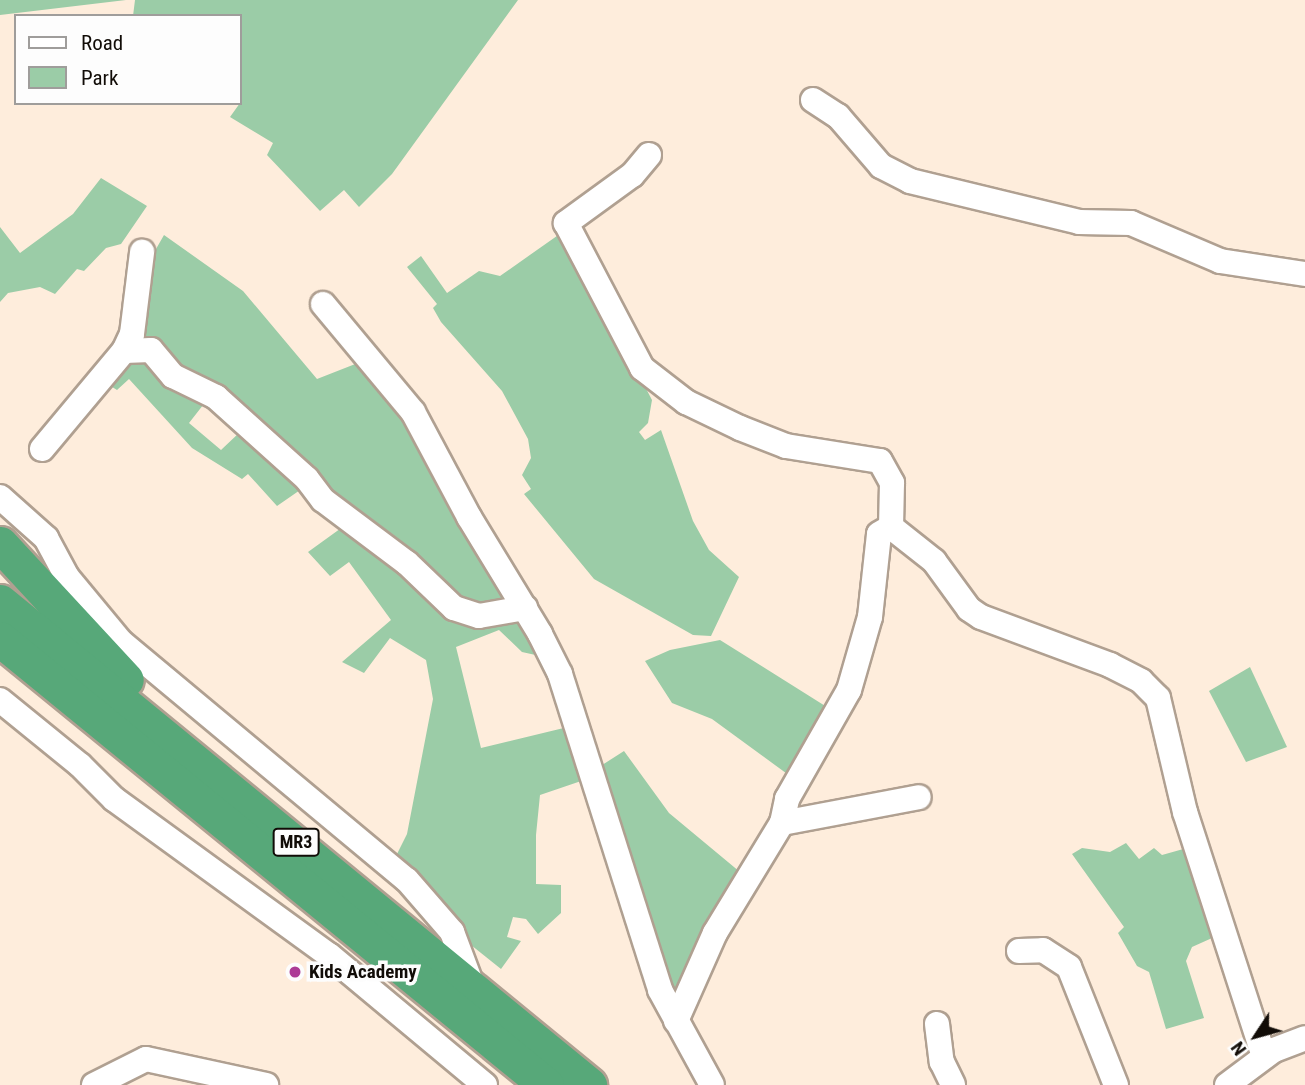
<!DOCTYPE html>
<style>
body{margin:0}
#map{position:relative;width:1305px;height:1085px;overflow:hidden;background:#feeddc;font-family:"Roboto Condensed",sans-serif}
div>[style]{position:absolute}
.green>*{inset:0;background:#9bcca7}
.roads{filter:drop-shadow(2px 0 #b0a091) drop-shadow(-2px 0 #b0a091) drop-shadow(0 2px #b0a091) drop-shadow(0 -2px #b0a091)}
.minor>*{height:24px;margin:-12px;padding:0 12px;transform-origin:12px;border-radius:12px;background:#fff}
.highway>*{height:35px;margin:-17.5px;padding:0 17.5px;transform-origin:17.5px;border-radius:17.5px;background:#57a879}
.dots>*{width:19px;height:19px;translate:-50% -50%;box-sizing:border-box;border:4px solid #fdfdfd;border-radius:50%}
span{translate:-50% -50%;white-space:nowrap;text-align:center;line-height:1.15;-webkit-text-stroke:7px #fdfdfd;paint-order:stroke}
.shield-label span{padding:2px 5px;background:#fdfdfd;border:2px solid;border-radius:5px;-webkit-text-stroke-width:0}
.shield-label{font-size:18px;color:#110c07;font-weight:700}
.poi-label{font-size:19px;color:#110c07;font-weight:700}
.left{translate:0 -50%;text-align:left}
.legend{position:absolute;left:14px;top:14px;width:228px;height:91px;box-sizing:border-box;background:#fdfdfd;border:2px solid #9f9d9b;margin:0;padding:9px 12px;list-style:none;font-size:21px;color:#110c07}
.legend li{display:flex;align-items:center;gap:14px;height:35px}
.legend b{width:35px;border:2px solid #9f9d9b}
.north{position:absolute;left:1221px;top:1001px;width:70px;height:70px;-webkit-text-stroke:5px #fdfdfd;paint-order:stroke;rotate:234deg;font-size:19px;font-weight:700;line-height:28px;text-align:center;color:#110c07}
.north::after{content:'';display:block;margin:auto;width:24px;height:32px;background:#110c07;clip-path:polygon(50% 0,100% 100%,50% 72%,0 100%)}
</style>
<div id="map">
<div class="green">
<i style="clip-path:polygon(0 0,126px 0,0 15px)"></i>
<i style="clip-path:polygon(135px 0,518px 0,392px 174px,359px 207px,344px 190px,320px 211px,267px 155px,273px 143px,230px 117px,240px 103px,240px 16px,133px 16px)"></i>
<i style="clip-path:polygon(101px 178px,147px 206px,121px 244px,106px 248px,84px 271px,77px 269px,55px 294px,40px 287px,8px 293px,0 302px,0 227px,20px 253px,73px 214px)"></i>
<i style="clip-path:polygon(564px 231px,652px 400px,648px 423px,639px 432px,645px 440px,661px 430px,693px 521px,709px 550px,739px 577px,711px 636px,693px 635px,594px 579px,524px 494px,531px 489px,522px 475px,531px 458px,528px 439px,502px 391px,441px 322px,433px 308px,437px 304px,407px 267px,421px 256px,447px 293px,479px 271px,500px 276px)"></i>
<i style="clip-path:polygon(164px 235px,243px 291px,317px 379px,368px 359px,513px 605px,466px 609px,136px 334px,148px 263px)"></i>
<i style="clip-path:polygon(133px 354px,207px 400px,189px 423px,221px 450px,240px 432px,303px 488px,277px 506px,248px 474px,242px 479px,192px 448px,129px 379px,117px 390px,109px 385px)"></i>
<i style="clip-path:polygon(344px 526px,428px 592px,522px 615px,540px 656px,522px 652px,499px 630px,456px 647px,481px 748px,572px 726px,587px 779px,540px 795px,536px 835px,536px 884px,561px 885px,561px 913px,538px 934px,526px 919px,513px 917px,507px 937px,521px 941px,501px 969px,456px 933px,394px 860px,407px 834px,433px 699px,426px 660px,390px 638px,364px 673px,342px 662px,391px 620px,349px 562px,330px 576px,308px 552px)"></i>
<i style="clip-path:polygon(720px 640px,830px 709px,790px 776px,712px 719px,672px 703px,645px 661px,670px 650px)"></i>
<i style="clip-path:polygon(1250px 667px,1287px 747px,1246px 762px,1209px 691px)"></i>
<i style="clip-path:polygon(624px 751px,669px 813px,740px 872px,699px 940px,674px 995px,599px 767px)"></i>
<i style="clip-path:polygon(1126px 843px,1139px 859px,1154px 848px,1162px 855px,1194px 846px,1221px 934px,1192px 947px,1186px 961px,1204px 1018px,1166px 1029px,1149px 972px,1137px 966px,1118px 933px,1124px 927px,1072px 854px,1082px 848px,1110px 852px)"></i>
</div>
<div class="roads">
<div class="minor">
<i style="left:813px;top:100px;width:30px;rotate:33deg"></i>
<i style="left:838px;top:116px;width:66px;rotate:49.3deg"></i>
<i style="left:881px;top:166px;width:33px;rotate:27deg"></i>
<i style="left:910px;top:181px;width:174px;rotate:13.6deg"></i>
<i style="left:1079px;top:222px;width:52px;rotate:1.1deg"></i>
<i style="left:1131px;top:223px;width:97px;rotate:23.1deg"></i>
<i style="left:1220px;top:261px;width:86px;rotate:8.7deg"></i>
<i style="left:649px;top:155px;width:26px;rotate:130deg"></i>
<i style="left:632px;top:175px;width:82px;rotate:144deg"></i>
<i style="left:566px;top:223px;width:164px;rotate:62.3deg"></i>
<i style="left:642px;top:368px;width:56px;rotate:37.7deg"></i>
<i style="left:686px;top:402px;width:60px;rotate:25.7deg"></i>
<i style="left:740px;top:428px;width:49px;rotate:21.4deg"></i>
<i style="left:786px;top:446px;width:95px;rotate:9.1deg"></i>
<i style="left:880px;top:461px;width:25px;rotate:61deg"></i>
<i style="left:892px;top:483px;width:44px;rotate:91.3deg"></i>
<i style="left:323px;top:304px;width:141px;rotate:50.2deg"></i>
<i style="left:413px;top:412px;width:119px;rotate:61.9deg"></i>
<i style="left:469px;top:517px;width:137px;rotate:58.7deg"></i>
<i style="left:540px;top:634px;width:45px;rotate:63.4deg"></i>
<i style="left:560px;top:674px;width:331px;rotate:72.4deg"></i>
<i style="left:660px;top:990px;width:108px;rotate:61.3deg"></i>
<i style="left:124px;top:351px;width:27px;rotate:-2deg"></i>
<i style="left:151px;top:350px;width:34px;rotate:50deg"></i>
<i style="left:173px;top:376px;width:48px;rotate:26deg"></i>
<i style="left:216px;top:397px;width:122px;rotate:42deg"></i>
<i style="left:307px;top:479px;width:26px;rotate:53deg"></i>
<i style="left:323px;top:500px;width:105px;rotate:36.9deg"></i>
<i style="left:407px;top:563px;width:65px;rotate:43.8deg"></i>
<i style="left:454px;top:608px;width:26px;rotate:18deg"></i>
<i style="left:479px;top:616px;width:47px;rotate:-9.9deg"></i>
<i style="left:42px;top:449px;width:128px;rotate:-50.1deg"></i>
<i style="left:124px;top:351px;width:19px;rotate:-65deg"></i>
<i style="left:132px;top:334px;width:83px;rotate:-83deg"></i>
<i style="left:0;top:497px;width:62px;rotate:41.7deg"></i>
<i style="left:46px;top:538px;width:44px;rotate:61.7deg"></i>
<i style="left:67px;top:577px;width:85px;rotate:50.3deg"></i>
<i style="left:121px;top:642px;width:372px;rotate:39.8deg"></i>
<i style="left:407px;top:880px;width:69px;rotate:49.1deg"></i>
<i style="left:452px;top:932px;width:60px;rotate:69.4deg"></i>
<i style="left:0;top:700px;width:103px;rotate:39.1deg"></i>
<i style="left:80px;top:765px;width:48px;rotate:45deg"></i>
<i style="left:114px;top:799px;width:266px;rotate:36deg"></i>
<i style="left:329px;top:955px;width:203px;rotate:39.8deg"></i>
<i style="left:782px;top:823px;width:139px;rotate:-10.7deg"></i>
<i style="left:1019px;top:951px;width:24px;rotate:-2deg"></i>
<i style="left:1043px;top:950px;width:31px;rotate:33deg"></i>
<i style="left:1069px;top:967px;width:127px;rotate:68.3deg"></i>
<i style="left:676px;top:1021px;width:96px;rotate:-66.1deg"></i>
<i style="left:715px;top:933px;width:129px;rotate:-58.7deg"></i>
<i style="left:782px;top:823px;width:25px;rotate:-78deg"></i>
<i style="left:787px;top:799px;width:125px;rotate:-60.4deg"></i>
<i style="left:849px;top:690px;width:76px;rotate:-74deg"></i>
<i style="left:870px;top:617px;width:83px;rotate:-83.8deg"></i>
<i style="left:879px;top:534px;width:14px;rotate:-30deg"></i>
<i style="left:891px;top:527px;width:55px;rotate:38.3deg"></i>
<i style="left:934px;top:561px;width:59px;rotate:53.9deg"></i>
<i style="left:969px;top:609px;width:14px;rotate:34deg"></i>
<i style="left:981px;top:617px;width:138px;rotate:20.4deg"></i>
<i style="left:1110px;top:665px;width:35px;rotate:27deg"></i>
<i style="left:1141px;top:681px;width:24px;rotate:45deg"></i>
<i style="left:1158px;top:698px;width:117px;rotate:76.7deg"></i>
<i style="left:1185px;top:812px;width:257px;rotate:72.1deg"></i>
<i style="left:937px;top:1024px;width:38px;rotate:83deg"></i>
<i style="left:942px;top:1062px;width:25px;rotate:64deg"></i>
<i style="left:94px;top:1085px;width:58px;rotate:-26.6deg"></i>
<i style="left:146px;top:1059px;width:123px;rotate:12.2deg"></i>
<i style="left:1227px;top:1085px;width:59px;rotate:-36.7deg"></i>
<i style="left:1274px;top:1050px;width:33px;rotate:-21deg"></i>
</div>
<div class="highway">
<i style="left:0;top:544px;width:185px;rotate:47.2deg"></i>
<i style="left:0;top:602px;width:762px;rotate:39.35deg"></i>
<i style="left:0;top:639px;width:705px;rotate:39.24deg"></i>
</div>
</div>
<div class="dots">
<i style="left:295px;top:972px;background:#ac3b96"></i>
</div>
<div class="shield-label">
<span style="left:296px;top:842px">MR3</span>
</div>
<div class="poi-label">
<span class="left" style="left:309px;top:972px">Kids Academy</span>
</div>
<ul class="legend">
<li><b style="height:9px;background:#fff"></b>Road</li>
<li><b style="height:19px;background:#9bcca7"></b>Park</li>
</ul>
<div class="north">N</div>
</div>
